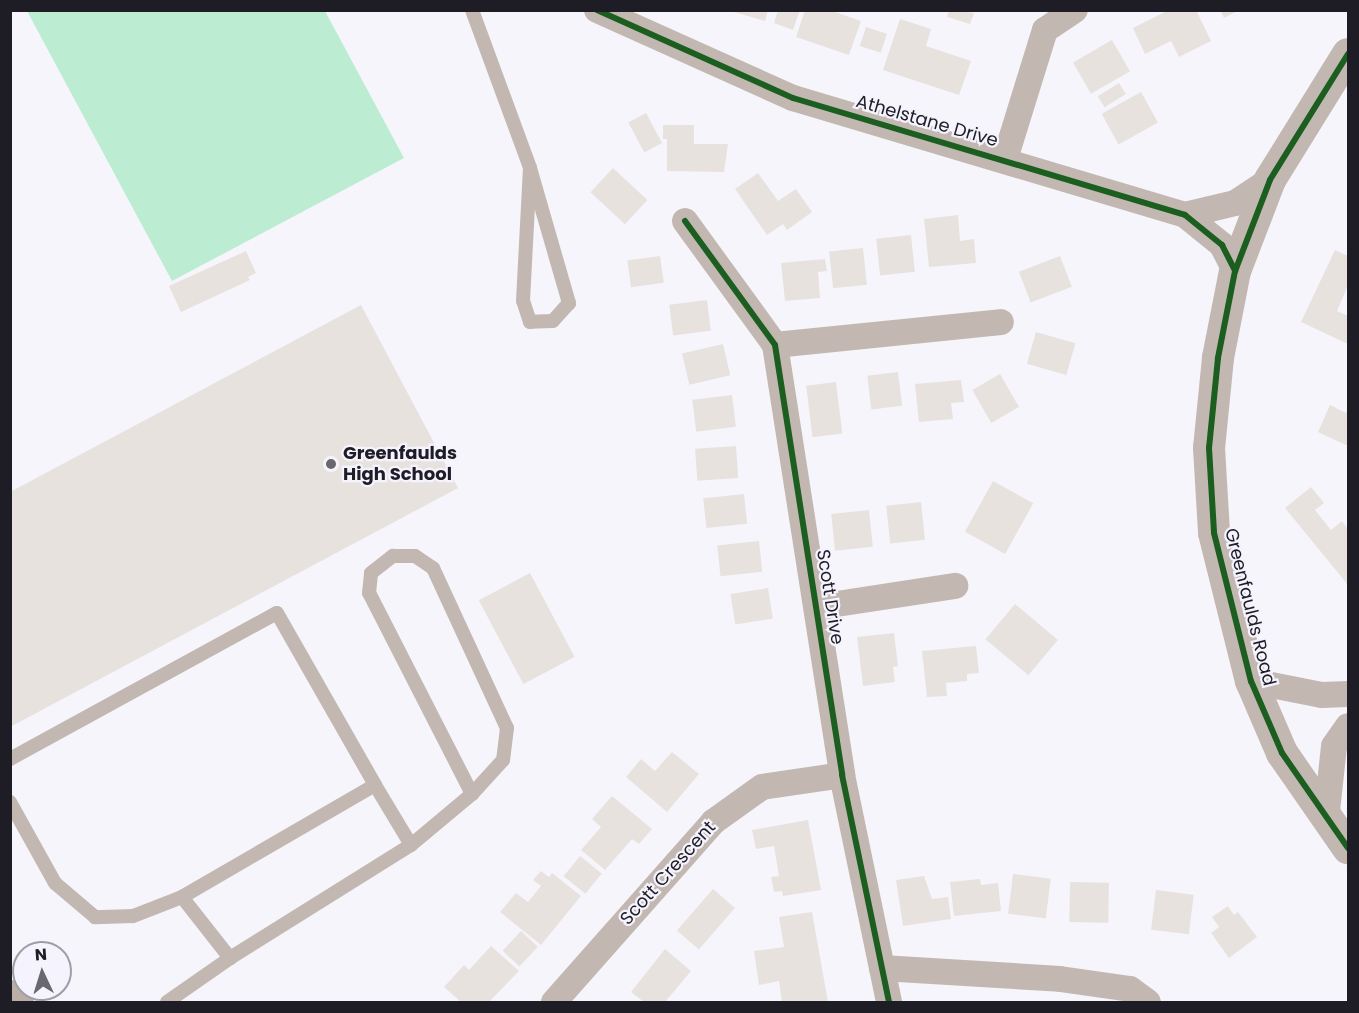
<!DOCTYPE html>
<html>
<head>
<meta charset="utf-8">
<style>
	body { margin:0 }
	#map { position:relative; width:1359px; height:1013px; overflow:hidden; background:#f6f5fb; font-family:Poppins,sans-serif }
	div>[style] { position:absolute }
	.green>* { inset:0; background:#bcedd2 }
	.building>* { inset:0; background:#e8e2df; transform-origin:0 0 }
	.service>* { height:14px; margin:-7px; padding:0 7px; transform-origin:7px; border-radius:7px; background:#c2b8b1 }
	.minor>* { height:26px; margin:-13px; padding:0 13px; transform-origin:13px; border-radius:13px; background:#c2b8b1 }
	.tertiary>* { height:32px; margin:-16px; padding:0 16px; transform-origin:16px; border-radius:16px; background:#c2b8b1 }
	.primary>* { height:33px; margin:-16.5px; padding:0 16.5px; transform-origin:16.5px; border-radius:16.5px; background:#baaea7 }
	.cycleway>* { height:6px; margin:-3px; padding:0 3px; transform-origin:3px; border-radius:3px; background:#1b5e20 }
	.dots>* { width:16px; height:16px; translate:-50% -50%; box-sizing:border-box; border:3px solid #f5f3fd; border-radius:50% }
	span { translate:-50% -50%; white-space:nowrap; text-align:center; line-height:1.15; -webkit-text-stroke:4.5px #f5f3fd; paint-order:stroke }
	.street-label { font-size:18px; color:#1e1c24 }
	.poi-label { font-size:18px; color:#1e1c24; font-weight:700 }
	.left { translate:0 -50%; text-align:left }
	.frame { position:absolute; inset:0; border:12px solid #1e1c24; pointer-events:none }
	.north { position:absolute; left:12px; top:941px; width:60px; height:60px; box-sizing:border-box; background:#f5f3fd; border:2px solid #9f9da6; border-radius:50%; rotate:356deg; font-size:16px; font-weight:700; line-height:24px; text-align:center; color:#1e1c24 }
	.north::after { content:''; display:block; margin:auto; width:21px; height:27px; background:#6a686f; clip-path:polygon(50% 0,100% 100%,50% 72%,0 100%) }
</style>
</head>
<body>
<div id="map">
	<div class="green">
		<div style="clip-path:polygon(27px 11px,325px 11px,404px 158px,172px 281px)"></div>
	</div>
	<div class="building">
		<div style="clip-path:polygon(727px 10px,768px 10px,765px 21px)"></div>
		<div style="clip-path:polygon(778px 10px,800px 10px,793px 30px,774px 23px)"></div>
		<div style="clip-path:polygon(805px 10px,829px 10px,861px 21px,849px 55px,796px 37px)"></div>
		<div style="clip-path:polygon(949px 10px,974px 13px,970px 24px,947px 17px)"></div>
		<div style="clip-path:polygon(1169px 10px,1196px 10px,1211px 41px,1179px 57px,1171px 41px,1145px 54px,1133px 28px)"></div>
		<div style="clip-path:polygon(1220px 10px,1239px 10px,1224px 18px)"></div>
		<div style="clip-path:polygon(900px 19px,931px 29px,926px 46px,971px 61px,959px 95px,883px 70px)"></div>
		<div style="left:866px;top:27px;width:22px;height:20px;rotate:18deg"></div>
		<div style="left:1112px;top:40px;width:36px;height:45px;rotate:60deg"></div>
		<div style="left:1119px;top:83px;width:13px;height:25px;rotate:58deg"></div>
		<div style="left:1141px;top:92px;width:35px;height:45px;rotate:61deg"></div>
		<div style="left:646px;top:113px;width:34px;height:20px;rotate:62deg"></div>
		<div style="clip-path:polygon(663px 125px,694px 125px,694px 144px,728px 144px,724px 172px,667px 171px,667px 139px,663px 139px)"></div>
		<div style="left:613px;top:168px;width:47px;height:33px;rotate:43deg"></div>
		<div style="clip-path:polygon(758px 173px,778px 201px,796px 189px,812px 212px,787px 230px,783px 224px,767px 235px,735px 189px)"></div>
		<div style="clip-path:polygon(958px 215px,960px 241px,974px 239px,976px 263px,929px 267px,924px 219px)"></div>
		<div style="left:911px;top:235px;width:37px;height:35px;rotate:84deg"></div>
		<div style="left:863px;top:248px;width:37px;height:34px;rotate:84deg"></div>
		<div style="clip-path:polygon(1335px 250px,1348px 256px,1348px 285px,1337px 311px,1348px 316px,1348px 344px,1301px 322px)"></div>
		<div style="clip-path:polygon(246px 251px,256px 273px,248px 277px,250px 280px,181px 312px,169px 286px)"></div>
		<div style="left:660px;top:256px;width:27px;height:33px;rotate:82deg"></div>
		<div style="left:1060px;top:256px;width:33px;height:44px;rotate:69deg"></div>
		<div style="clip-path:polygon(825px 259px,827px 271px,818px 272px,820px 298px,785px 301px,781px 263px)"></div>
		<div style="left:707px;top:300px;width:31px;height:38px;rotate:83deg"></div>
		<div style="clip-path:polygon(361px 305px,458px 488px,10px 727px,10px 492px)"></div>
		<div style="left:1036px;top:332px;width:41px;height:33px;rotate:16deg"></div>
		<div style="left:723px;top:344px;width:32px;height:42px;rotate:77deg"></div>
		<div style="left:898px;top:372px;width:34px;height:31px;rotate:83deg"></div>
		<div style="left:1000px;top:374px;width:38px;height:32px;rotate:60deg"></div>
		<div style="clip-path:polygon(961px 380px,964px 402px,951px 403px,953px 419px,919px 422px,915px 384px)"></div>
		<div style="left:836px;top:382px;width:52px;height:30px;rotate:83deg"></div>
		<div style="left:732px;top:395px;width:32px;height:40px;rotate:83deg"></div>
		<div style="clip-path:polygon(1330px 405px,1346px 413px,1348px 408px,1348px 446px,1318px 432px)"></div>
		<div style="left:736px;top:446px;width:32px;height:41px;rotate:86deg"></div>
		<div style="left:993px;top:481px;width:46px;height:58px;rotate:29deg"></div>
		<div style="clip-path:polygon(1311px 487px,1324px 503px,1315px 510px,1331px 530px,1342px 521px,1348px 529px,1348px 585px,1285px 508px)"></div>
		<div style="left:744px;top:494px;width:30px;height:41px;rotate:84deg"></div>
		<div style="left:921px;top:502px;width:38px;height:35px;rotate:84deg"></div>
		<div style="left:869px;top:510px;width:37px;height:38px;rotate:84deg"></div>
		<div style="left:759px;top:541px;width:31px;height:42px;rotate:84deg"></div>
		<div style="left:530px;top:573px;width:95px;height:58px;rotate:62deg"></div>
		<div style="left:768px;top:588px;width:31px;height:38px;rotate:81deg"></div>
		<div style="left:1015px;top:604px;width:56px;height:46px;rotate:40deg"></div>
		<div style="clip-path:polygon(894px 633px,898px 666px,893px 667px,895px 682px,863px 686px,857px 637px)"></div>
		<div style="clip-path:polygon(976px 646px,979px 673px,967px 674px,967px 681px,946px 683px,947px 696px,927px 697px,922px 651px)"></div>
		<div style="clip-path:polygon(672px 752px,699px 774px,667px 812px,626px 777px,641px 759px,655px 771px)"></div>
		<div style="clip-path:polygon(612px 796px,652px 829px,639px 844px,632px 839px,605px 870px,581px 850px,601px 827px,592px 819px)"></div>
		<div style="clip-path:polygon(808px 820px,821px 890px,783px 896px,782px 891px,774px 892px,771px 877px,779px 876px,774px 846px,756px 849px,752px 830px)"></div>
		<div style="left:580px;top:856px;width:28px;height:26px;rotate:39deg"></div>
		<div style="clip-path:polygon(541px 871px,549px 877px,552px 873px,581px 896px,541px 945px,500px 912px,516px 893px,528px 902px,541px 886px,533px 880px)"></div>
		<div style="left:1013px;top:874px;width:38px;height:40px;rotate:7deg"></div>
		<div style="clip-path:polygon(924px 876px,932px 899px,948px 897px,951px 919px,903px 926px,896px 880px)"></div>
		<div style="clip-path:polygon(980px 879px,981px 885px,998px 883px,1001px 911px,954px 916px,950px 882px)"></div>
		<div style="left:1070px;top:882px;width:39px;height:40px;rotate:1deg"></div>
		<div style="left:713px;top:889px;width:29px;height:55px;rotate:41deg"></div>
		<div style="left:1156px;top:890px;width:38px;height:40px;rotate:7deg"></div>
		<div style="clip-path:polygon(1228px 906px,1234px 915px,1238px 912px,1257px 937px,1229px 958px,1211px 933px,1219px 927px,1212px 917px)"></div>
		<div style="clip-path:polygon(812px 912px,828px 1002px,782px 1002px,779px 981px,759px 985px,754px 951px,784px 947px,779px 917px)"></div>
		<div style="left:521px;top:931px;width:23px;height:27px;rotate:43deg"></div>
		<div style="clip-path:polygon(491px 946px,519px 971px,489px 1002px,461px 1002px,444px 987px,464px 965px,469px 970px)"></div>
		<div style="clip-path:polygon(665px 949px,691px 971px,665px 1002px,644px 1002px,631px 992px)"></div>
	</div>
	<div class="service">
		<div style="left:472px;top:10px;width:168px;rotate:69.8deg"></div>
		<div style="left:530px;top:168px;width:141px;rotate:73.9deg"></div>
		<div style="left:569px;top:303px;width:24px;rotate:132deg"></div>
		<div style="left:553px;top:321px;width:23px;rotate:178deg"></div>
		<div style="left:530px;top:322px;width:22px;rotate:-108deg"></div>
		<div style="left:523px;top:301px;width:133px;rotate:-87deg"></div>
		<div style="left:10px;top:759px;width:304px;rotate:-28.7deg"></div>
		<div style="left:277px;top:613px;width:198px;rotate:60.3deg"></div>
		<div style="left:375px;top:785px;width:223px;rotate:149.9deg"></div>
		<div style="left:182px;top:897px;width:53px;rotate:158.8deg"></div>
		<div style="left:133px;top:916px;width:38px;rotate:178deg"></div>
		<div style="left:95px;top:917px;width:52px;rotate:-139.6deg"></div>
		<div style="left:55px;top:883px;width:93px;rotate:-119.1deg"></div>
		<div style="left:375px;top:785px;width:70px;rotate:59deg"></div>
		<div style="left:182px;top:897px;width:78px;rotate:51.8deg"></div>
		<div style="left:167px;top:1002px;width:77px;rotate:-34.9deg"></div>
		<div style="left:230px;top:958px;width:213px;rotate:-32deg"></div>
		<div style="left:411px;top:845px;width:80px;rotate:-39.9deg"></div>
		<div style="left:472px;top:794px;width:226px;rotate:-117.1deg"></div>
		<div style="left:369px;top:593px;width:20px;rotate:-84deg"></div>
		<div style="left:371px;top:573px;width:28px;rotate:-38deg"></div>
		<div style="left:393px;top:556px;width:22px"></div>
		<div style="left:415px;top:556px;width:22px;rotate:34deg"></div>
		<div style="left:433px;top:568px;width:176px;rotate:65.2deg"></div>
		<div style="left:507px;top:728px;width:32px;rotate:97deg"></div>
		<div style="left:503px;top:760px;width:46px;rotate:132.4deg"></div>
	</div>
	<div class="minor">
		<div style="left:597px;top:10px;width:215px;rotate:24.2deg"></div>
		<div style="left:793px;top:98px;width:409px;rotate:16.6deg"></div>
		<div style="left:1185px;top:215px;width:48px;rotate:39deg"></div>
		<div style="left:1222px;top:245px;width:29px;rotate:63deg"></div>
		<div style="left:1005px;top:159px;width:135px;rotate:-72.8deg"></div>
		<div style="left:1045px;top:30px;width:36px;rotate:-34deg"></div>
		<div style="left:1185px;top:215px;width:51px;rotate:-13.5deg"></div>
		<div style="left:1235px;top:203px;width:42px;rotate:-33.3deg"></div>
		<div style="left:685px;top:221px;width:153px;rotate:54deg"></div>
		<div style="left:775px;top:345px;width:435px;rotate:81.1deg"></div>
		<div style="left:842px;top:775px;width:232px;rotate:78.3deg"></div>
		<div style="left:775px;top:345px;width:227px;rotate:-5.8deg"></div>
		<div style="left:817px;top:607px;width:140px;rotate:-8.7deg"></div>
		<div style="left:1251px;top:681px;width:72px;rotate:11.2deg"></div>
		<div style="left:1322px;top:695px;width:26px;rotate:-2deg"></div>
		<div style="left:1326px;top:820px;width:74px;rotate:-83.8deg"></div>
		<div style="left:1334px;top:746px;width:24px;rotate:-55deg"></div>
		<div style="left:882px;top:968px;width:178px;rotate:3.5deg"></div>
		<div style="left:1060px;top:979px;width:71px;rotate:8.1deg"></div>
		<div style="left:1130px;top:989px;width:22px;rotate:36deg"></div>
		<div style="left:554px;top:1002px;width:240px;rotate:-48.5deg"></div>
		<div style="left:713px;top:822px;width:60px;rotate:-35.5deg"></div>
		<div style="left:762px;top:787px;width:81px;rotate:-8.5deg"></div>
	</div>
	<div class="tertiary">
		<div style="left:1348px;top:54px;width:148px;rotate:121.8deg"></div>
		<div style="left:1270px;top:180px;width:97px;rotate:111deg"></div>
		<div style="left:1235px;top:271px;width:89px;rotate:101.1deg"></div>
		<div style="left:1218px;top:358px;width:90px;rotate:95.7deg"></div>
		<div style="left:1209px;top:448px;width:85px;rotate:86.6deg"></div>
		<div style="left:1214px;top:533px;width:153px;rotate:76deg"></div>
		<div style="left:1251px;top:681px;width:78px;rotate:66.7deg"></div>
		<div style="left:1282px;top:753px;width:116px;rotate:55.2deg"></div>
	</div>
	<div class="primary">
		<div style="left:10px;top:996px;width:9px;rotate:41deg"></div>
	</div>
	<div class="cycleway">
		<div style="left:597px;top:10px;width:215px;rotate:24.2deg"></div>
		<div style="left:793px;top:98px;width:409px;rotate:16.6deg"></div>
		<div style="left:1185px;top:215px;width:48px;rotate:39deg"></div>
		<div style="left:1222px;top:245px;width:29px;rotate:63deg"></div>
		<div style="left:1348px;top:54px;width:148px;rotate:121.8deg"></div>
		<div style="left:1270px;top:180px;width:97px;rotate:111deg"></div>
		<div style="left:1235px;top:271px;width:89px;rotate:101.1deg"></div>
		<div style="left:1218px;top:358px;width:90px;rotate:95.7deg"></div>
		<div style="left:1209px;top:448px;width:85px;rotate:86.6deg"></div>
		<div style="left:1214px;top:533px;width:153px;rotate:76deg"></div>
		<div style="left:1251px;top:681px;width:78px;rotate:66.7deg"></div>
		<div style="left:1282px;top:753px;width:116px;rotate:55.2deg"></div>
		<div style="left:685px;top:221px;width:153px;rotate:54deg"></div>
		<div style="left:775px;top:345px;width:435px;rotate:81.1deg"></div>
		<div style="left:842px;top:775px;width:232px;rotate:78.3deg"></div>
	</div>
	<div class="dots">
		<div style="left:331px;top:464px;background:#6a686f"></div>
	</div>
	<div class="street-label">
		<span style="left:927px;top:121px;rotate:16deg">Athelstane Drive</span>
		<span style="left:830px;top:597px;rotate:81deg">Scott Drive</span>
		<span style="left:1250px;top:607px;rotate:76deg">Greenfaulds Road</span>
		<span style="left:668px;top:873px;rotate:-48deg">Scott Crescent</span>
	</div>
	<div class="poi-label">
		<span class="left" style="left:343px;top:464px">Greenfaulds<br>High School</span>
	</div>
	<div class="frame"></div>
	<div class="north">N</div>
</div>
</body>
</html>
